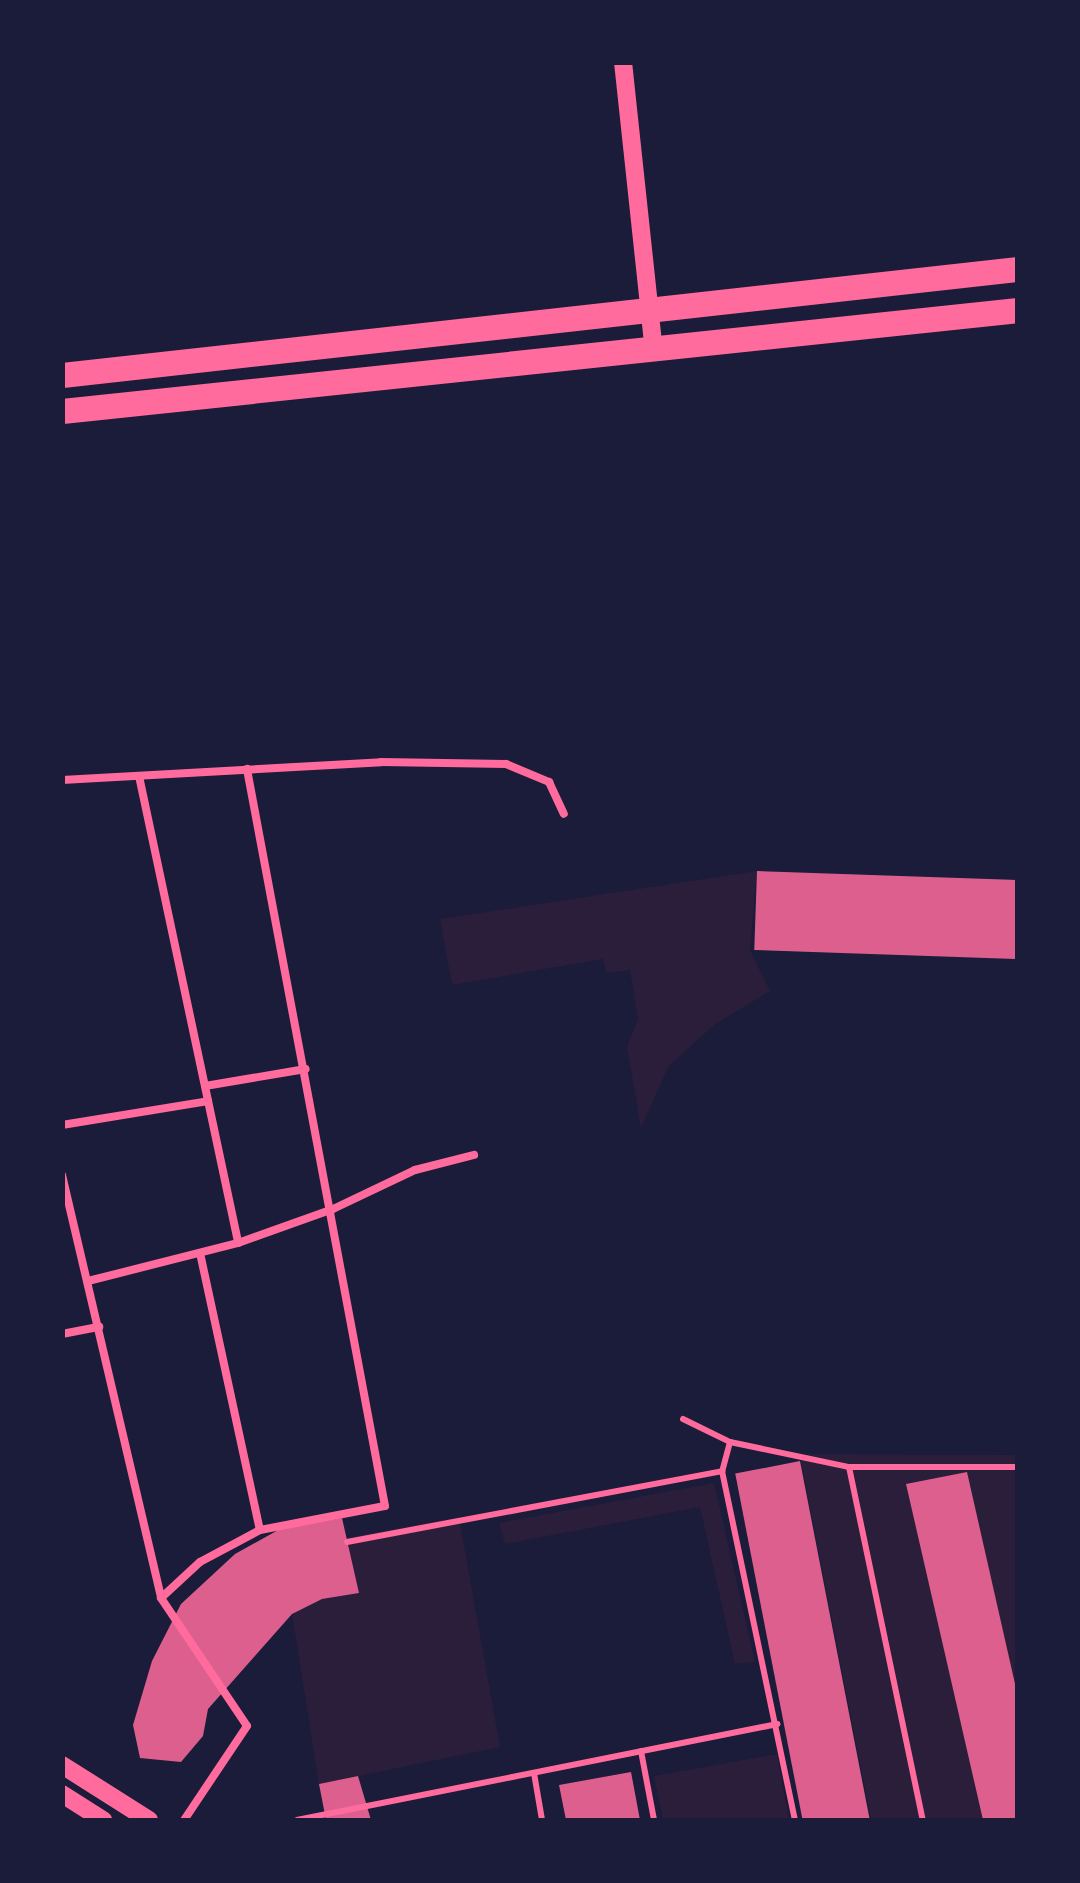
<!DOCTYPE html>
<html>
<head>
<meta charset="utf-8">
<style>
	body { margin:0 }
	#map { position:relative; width:1080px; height:1883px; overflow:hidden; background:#1b1b3a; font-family:"DejaVu Sans",sans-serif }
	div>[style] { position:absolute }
	.green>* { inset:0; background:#2a1e3b }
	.building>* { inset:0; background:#dd5f8e; transform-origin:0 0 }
	.path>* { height:6px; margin:-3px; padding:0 3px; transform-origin:3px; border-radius:3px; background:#ff6b9d }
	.service>* { height:8px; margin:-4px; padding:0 4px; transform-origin:4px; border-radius:4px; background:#ff6b9d }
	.tertiary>* { height:18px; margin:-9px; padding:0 9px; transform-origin:9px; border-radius:9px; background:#ff6b9d }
	.primary>* { height:25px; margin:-12.5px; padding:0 12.5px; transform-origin:12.5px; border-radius:12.5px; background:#ff6b9d }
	span { translate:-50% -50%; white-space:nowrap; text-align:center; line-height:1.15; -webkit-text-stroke:8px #1b1b3a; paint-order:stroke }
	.frame { position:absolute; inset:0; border:65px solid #1b1b3a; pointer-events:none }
</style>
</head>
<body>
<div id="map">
	<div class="green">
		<div style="clip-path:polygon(757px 871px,750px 950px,770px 991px,714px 1025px,668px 1067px,641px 1128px,627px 1047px,638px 1019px,630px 970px,606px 973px,603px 959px,452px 985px,440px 919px)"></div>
		<div style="clip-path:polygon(808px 1454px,1017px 1455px,1017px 1697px,967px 1472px,906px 1485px,983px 1820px,871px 1820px,801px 1461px)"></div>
		<div style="clip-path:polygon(714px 1483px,755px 1662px,735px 1664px,700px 1507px,505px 1544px,499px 1523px)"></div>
		<div style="clip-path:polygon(459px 1517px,500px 1747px,319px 1784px,292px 1614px,322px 1599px,359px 1593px,346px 1538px)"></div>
		<div style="clip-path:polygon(777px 1754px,789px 1820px,663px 1820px,654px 1776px)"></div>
	</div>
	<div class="building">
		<div style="left:757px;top:871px;width:261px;height:79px;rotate:2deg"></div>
		<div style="left:800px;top:1461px;width:366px;height:66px;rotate:79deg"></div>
		<div style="clip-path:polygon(967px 1472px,1018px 1697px,1018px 1820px,983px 1820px,906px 1484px)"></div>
		<div style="clip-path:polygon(342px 1518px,359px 1593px,322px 1599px,292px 1614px,208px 1709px,203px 1736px,181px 1762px,140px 1758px,133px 1725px,152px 1661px,181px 1604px,235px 1554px,280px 1529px)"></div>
		<div style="clip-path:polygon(631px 1772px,640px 1820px,566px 1820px,559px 1785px)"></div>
		<div style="clip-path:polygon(358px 1776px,371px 1820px,326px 1820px,319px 1784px)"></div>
	</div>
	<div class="path">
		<div style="left:683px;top:1419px;width:52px;rotate:26.1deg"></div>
		<div style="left:730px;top:1442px;width:122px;rotate:11.9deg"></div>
		<div style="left:849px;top:1467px;width:169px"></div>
		<div style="left:730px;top:1442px;width:30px;rotate:105deg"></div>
		<div style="left:722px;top:1471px;width:357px;rotate:78.2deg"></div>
		<div style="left:849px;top:1467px;width:361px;rotate:78.2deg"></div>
		<div style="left:347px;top:1542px;width:382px;rotate:-10.7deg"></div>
		<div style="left:641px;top:1751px;width:70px;rotate:79.3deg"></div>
		<div style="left:534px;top:1773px;width:48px;rotate:80.3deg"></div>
		<div style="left:297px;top:1820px;width:490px;rotate:-11.3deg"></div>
	</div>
	<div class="service">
		<div style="left:139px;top:776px;width:477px;rotate:78deg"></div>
		<div style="left:62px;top:780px;width:320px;rotate:-3.2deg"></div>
		<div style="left:381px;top:762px;width:125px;rotate:0.9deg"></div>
		<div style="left:506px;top:764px;width:47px;rotate:22.7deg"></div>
		<div style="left:549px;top:782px;width:35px;rotate:65deg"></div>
		<div style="left:205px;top:1086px;width:102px;rotate:-9.6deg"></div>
		<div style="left:62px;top:1125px;width:148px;rotate:-9.3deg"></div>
		<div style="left:62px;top:1175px;width:434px;rotate:76.8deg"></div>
		<div style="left:161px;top:1598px;width:154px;rotate:56.1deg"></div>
		<div style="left:247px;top:1726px;width:113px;rotate:123.8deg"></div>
		<div style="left:200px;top:1253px;width:283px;rotate:77.8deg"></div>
		<div style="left:88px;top:1281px;width:155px;rotate:-14.2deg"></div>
		<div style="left:238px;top:1243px;width:101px;rotate:-19.7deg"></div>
		<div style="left:333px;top:1209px;width:91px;rotate:-25.4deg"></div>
		<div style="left:415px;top:1170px;width:61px;rotate:-14.3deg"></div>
		<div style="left:62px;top:1334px;width:38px;rotate:-11deg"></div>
		<div style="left:161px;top:1598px;width:53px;rotate:-42.7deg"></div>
		<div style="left:200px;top:1562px;width:68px;rotate:-28.1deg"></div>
		<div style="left:260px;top:1530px;width:127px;rotate:-10.9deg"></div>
		<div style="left:385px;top:1506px;width:750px;rotate:-100.61deg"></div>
	</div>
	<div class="tertiary">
		<div style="left:623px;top:62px;width:290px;rotate:83.9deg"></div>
		<div style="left:62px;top:1765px;width:103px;rotate:32.3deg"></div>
		<div style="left:62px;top:1794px;width:49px;rotate:32.4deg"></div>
	</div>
	<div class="primary">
		<div style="left:62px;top:375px;width:962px;rotate:-6.33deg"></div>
		<div style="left:62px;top:411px;width:961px;rotate:-6.03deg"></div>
	</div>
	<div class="frame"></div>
</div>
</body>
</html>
